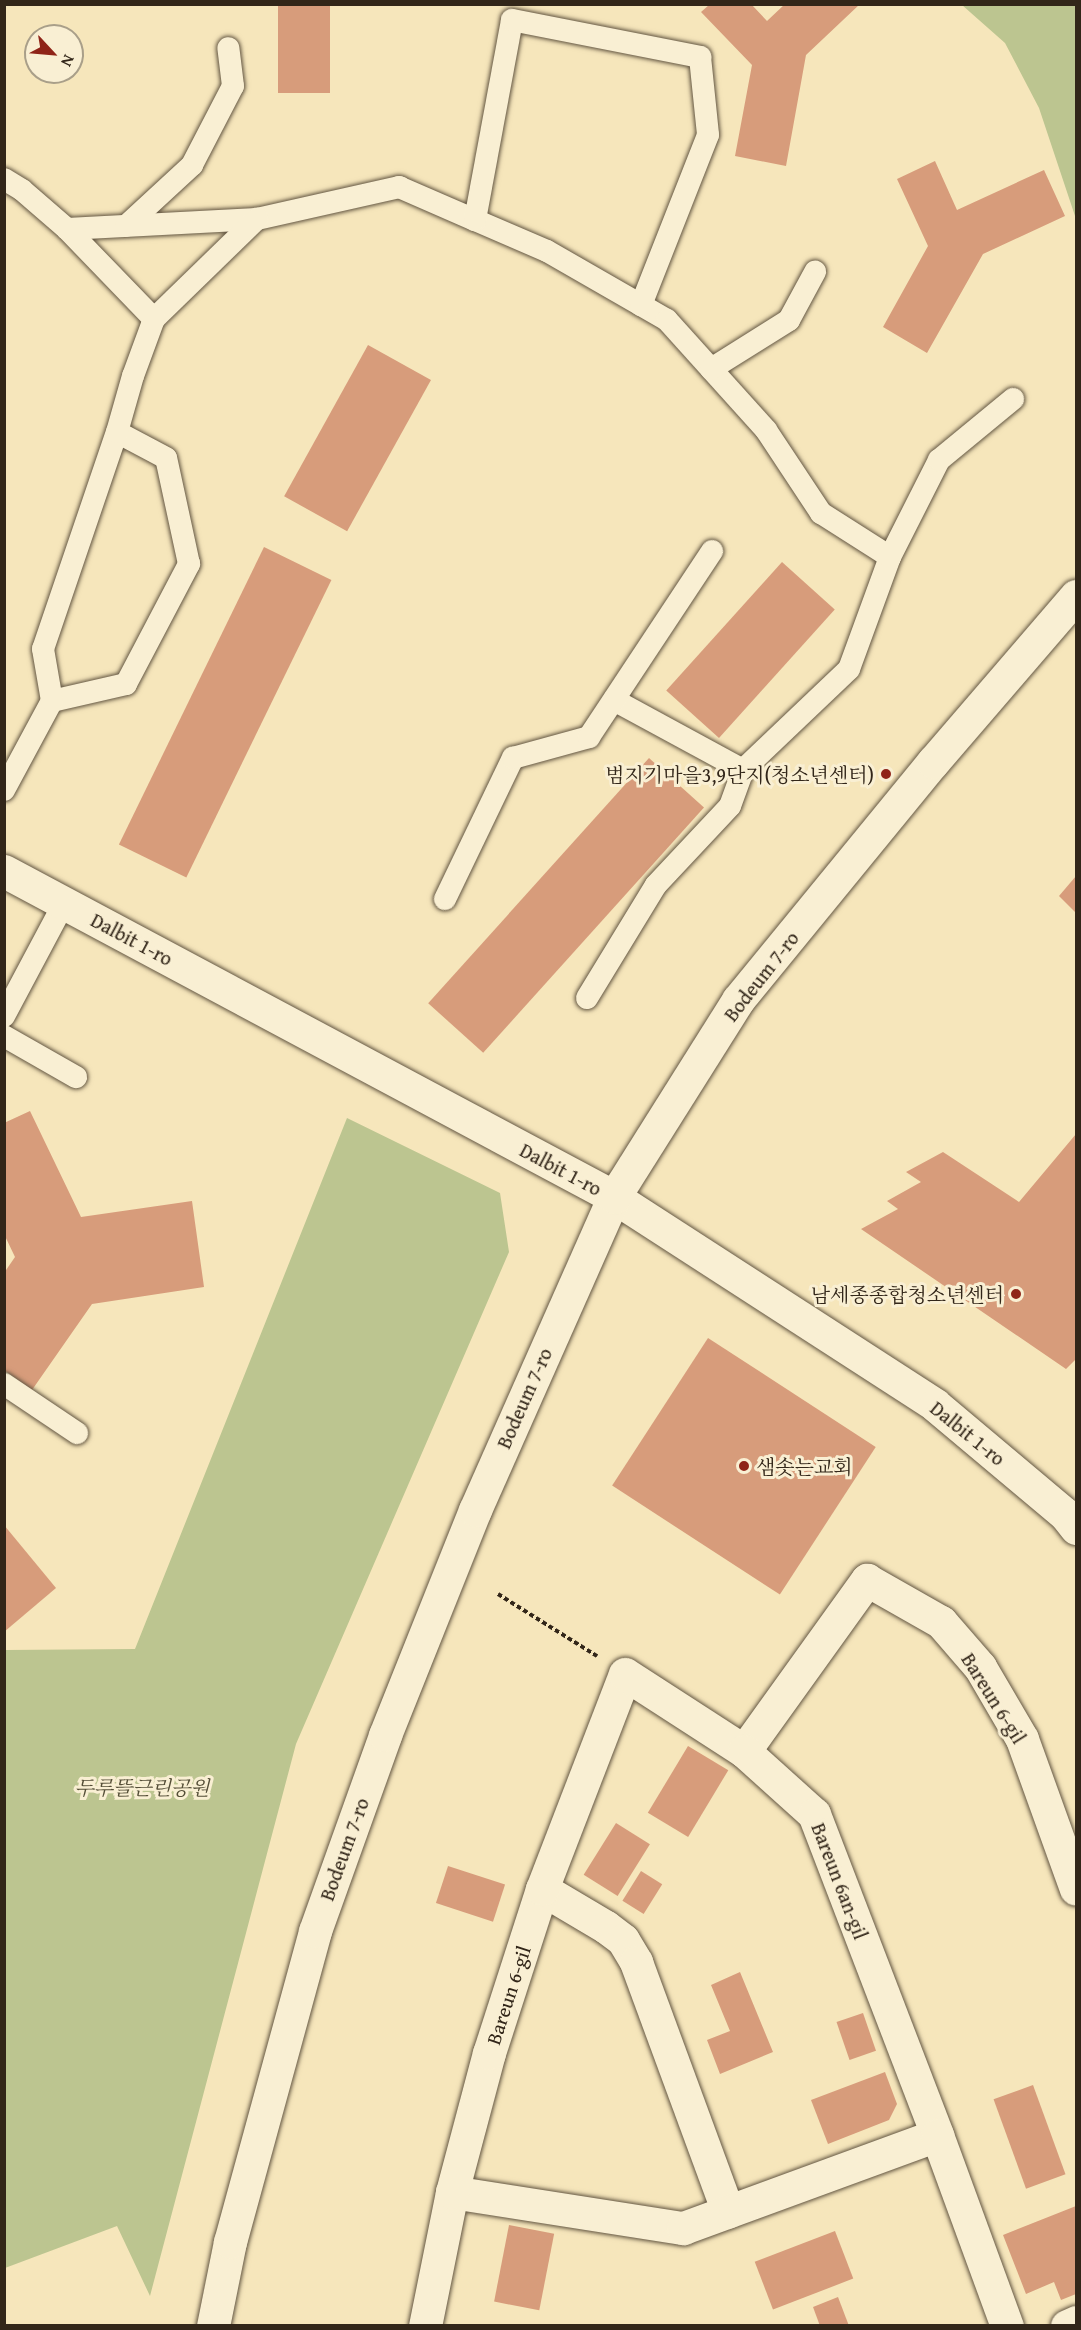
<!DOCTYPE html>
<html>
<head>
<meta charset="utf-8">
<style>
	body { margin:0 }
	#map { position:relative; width:1081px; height:2330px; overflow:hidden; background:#f6e6bb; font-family:"Gentium Book Plus","Noto Serif KR",serif }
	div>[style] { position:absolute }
	.green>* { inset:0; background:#bcc590 }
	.building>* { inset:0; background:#d79c7b; transform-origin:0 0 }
	.path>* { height:4px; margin-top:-2px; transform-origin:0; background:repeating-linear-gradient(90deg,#322619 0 4.5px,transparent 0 7.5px) }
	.roads { filter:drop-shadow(0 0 2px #635642) drop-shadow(0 0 2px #635642) }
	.service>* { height:22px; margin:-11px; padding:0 11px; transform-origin:11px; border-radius:11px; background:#f9efd3 }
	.minor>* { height:33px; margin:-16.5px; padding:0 16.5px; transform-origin:16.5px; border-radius:16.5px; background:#f9efd3 }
	.tertiary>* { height:33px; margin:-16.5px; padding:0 16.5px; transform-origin:16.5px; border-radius:16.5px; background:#f9efd3 }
	.dots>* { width:16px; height:16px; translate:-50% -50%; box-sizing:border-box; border:3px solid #f9efd3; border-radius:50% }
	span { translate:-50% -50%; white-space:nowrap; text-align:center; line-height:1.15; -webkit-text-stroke:6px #f9efd3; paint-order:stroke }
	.poi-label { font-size:20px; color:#322619 }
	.right { translate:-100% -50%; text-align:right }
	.left { translate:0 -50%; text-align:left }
	.street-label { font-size:20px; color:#322619 }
	.park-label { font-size:20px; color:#544e37; font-style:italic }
	.frame { position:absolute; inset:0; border:6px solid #322619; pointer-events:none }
	.north { position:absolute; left:24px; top:24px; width:60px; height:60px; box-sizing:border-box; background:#f9efd3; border:2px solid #a99f89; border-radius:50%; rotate:116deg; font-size:16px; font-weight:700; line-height:24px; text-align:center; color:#322619 }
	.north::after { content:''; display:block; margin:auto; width:21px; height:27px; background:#8f2418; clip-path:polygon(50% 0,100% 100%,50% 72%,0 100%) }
</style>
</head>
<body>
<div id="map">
	<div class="green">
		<div style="clip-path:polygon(962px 5px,1076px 5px,1076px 219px,1039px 108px,1005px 43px)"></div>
		<div style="clip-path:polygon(347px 1118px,500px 1193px,509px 1252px,296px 1744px,150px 2296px,117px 2226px,5px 2268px,5px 1650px,135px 1649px)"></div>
	</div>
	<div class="building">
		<div style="left:278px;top:4px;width:52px;height:89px"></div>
		<div style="clip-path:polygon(785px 4px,860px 4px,806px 55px,786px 166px,735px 156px,752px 65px,701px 12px,709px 5px,752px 5px,767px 21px)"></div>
		<div style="clip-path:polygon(935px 161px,957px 210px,1044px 170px,1065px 216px,983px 254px,927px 353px,883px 327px,928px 246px,897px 179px)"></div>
		<div style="left:368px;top:345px;width:72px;height:173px;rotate:29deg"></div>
		<div style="left:264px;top:547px;width:75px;height:331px;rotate:26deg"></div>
		<div style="left:782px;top:562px;width:71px;height:173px;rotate:42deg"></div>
		<div style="left:649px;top:758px;width:74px;height:330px;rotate:42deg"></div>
		<div style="clip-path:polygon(1076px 876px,1076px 913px,1059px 896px)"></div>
		<div style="clip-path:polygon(30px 1111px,81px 1217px,192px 1201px,204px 1287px,92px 1304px,32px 1390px,4px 1370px,4px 1273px,15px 1257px,4px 1234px,4px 1123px)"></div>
		<div style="clip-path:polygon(1076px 1134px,1076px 1359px,1066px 1369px,861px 1229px,898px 1209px,887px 1201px,921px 1182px,906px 1172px,943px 1152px,1019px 1202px)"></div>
		<div style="left:708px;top:1338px;width:200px;height:176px;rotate:33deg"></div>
		<div style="clip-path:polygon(4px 1525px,56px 1588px,4px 1632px)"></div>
		<div style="left:688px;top:1746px;width:47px;height:78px;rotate:31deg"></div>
		<div style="left:616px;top:1823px;width:40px;height:61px;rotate:32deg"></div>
		<div style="left:448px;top:1866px;width:60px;height:39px;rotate:18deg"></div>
		<div style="left:641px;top:1871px;width:25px;height:35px;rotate:32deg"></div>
		<div style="clip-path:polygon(740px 1972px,773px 2052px,720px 2074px,707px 2040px,730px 2031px,711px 1985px)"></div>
		<div style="left:863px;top:2013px;width:40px;height:28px;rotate:71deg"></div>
		<div style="clip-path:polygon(885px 2072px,897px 2104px,889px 2120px,828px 2144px,811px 2100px)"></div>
		<div style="left:1033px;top:2085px;width:95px;height:42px;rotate:70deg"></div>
		<div style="clip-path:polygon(1076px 2206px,1076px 2294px,1061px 2300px,1054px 2282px,1026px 2294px,1003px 2235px)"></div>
		<div style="left:509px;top:2225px;width:46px;height:78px;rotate:11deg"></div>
		<div style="left:835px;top:2231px;width:51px;height:86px;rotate:69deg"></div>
		<div style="clip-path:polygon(838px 2297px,849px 2326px,820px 2326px,813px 2307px)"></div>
	</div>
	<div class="path">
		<div style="left:498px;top:1594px;width:117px;rotate:32.1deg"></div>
	</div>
	<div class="roads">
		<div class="service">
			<div style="left:4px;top:179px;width:21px;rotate:31deg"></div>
			<div style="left:22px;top:190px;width:60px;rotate:40.9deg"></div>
			<div style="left:67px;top:229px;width:190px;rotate:-3deg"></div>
			<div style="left:257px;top:219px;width:146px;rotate:-12.7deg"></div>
			<div style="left:399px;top:187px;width:83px;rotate:23.5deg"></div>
			<div style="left:475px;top:220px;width:78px;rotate:23.3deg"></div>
			<div style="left:547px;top:251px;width:138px;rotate:29.9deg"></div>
			<div style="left:667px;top:320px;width:148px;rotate:48deg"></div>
			<div style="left:766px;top:430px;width:100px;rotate:56.5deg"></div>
			<div style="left:821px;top:513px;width:82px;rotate:32.5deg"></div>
			<div style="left:475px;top:220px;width:203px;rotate:-79.5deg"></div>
			<div style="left:512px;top:20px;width:192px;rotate:11.1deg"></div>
			<div style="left:700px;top:57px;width:78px;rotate:84.1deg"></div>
			<div style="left:708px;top:135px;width:183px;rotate:111.5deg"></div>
			<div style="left:126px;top:226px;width:90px;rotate:-42.7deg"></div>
			<div style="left:192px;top:165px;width:89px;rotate:-62.6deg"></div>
			<div style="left:233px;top:86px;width:38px;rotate:-97deg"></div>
			<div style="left:154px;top:319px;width:144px;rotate:-44.2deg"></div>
			<div style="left:711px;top:369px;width:92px;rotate:-32.1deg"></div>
			<div style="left:789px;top:320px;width:55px;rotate:-61.6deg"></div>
			<div style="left:614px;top:700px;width:147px;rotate:28.5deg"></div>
			<div style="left:52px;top:701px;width:76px;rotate:-12.9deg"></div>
			<div style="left:126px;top:684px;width:136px;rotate:-62.3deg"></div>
			<div style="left:189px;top:564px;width:108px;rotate:-102.2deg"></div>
			<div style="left:166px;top:458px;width:55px;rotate:-152deg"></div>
			<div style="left:4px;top:790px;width:101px;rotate:-61.7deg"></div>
			<div style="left:52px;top:701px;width:53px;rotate:-99.8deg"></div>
			<div style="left:43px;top:649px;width:229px;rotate:-71.2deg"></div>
			<div style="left:117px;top:432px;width:58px;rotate:-74.1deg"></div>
			<div style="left:133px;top:376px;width:61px;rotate:-69.8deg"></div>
			<div style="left:154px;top:319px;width:125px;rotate:-134deg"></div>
			<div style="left:445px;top:899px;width:157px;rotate:-64.3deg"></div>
			<div style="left:513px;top:758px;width:79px;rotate:-15.4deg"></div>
			<div style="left:589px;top:737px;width:223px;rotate:-56.5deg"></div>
			<div style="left:587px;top:998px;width:132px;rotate:-58.6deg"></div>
			<div style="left:656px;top:885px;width:108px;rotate:-46.9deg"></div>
			<div style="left:730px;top:806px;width:38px;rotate:-70deg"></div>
			<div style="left:743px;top:770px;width:146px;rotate:-43.6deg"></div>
			<div style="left:849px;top:669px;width:119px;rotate:-69.9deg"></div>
			<div style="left:890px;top:557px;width:109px;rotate:-63.2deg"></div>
			<div style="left:939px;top:460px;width:96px;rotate:-39.5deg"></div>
			<div style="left:4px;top:1016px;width:128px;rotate:-62deg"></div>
			<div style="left:4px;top:1036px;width:83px;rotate:29.7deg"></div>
			<div style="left:4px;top:1384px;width:88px;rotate:33.9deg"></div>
		</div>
		<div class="minor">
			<div style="left:4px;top:871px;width:692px;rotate:28.12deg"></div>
			<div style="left:614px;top:1197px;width:382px;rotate:32.9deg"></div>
			<div style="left:935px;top:1405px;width:170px;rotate:40deg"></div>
			<div style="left:1065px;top:1514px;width:18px;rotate:52deg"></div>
			<div style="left:744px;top:1751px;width:211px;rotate:-54.3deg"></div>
			<div style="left:867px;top:1580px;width:85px;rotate:29.6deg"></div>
			<div style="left:941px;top:1622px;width:60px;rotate:49.1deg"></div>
			<div style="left:980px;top:1667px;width:83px;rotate:59.7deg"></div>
			<div style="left:1022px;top:1739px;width:159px;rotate:70.2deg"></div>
			<div style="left:542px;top:1889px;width:74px;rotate:30.7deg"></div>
			<div style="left:606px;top:1927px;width:21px;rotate:37deg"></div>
			<div style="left:623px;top:1940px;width:26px;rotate:59deg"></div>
			<div style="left:636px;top:1962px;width:266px;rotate:69.8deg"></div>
			<div style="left:452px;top:2192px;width:234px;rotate:8.9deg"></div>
			<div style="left:683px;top:2228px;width:270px;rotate:-20.1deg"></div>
			<div style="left:425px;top:2326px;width:137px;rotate:-78.6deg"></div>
			<div style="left:452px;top:2192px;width:144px;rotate:-75.1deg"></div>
			<div style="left:489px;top:2053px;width:172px;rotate:-72.1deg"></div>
			<div style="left:542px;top:1889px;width:230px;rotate:-68.9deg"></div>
			<div style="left:625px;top:1674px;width:142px;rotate:32.9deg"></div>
			<div style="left:744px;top:1751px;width:94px;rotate:42deg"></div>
			<div style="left:814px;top:1814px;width:344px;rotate:69deg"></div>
			<div style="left:937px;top:2135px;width:203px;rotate:69.9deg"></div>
			<div style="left:1067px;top:2326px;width:10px;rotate:-24deg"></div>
		</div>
		<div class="tertiary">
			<div style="left:213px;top:2326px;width:86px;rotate:-78.6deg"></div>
			<div style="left:230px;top:2242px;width:322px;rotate:-74.7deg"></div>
			<div style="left:315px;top:1931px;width:208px;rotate:-70.3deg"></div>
			<div style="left:385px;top:1735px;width:242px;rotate:-68.2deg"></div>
			<div style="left:475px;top:1510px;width:342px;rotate:-66.1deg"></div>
			<div style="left:614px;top:1197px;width:233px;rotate:-57.8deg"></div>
			<div style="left:738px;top:1000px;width:308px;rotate:-50.7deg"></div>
			<div style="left:933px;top:762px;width:219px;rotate:-49.3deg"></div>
		</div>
	</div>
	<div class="dots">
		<div style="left:886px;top:774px;background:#8f2418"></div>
		<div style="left:1016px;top:1294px;background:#8f2418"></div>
		<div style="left:744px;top:1466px;background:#8f2418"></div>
	</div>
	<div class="poi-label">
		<span class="right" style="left:874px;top:774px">범지기마을3,9단지(청소년센터)</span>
		<span class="right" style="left:1004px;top:1294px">남세종종합청소년센터</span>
		<span class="left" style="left:756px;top:1466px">샘솟는교회</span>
	</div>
	<div class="street-label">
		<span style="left:132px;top:939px;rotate:28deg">Dalbit 1-ro</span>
		<span style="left:761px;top:976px;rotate:-52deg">Bodeum 7-ro</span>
		<span style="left:561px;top:1169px;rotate:28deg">Dalbit 1-ro</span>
		<span style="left:524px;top:1398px;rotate:-66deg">Bodeum 7-ro</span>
		<span style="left:968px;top:1433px;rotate:39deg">Dalbit 1-ro</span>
		<span style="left:994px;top:1698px;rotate:58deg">Bareun 6-gil</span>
		<span style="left:344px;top:1849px;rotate:-70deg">Bodeum 7-ro</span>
		<span style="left:840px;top:1881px;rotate:69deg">Bareun 6an-gil</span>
		<span style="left:508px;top:1995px;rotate:-72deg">Bareun 6-gil</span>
	</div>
	<div class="park-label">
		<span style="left:142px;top:1787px">두루뜰근린공원</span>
	</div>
	<div class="frame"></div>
	<div class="north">N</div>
</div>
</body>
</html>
